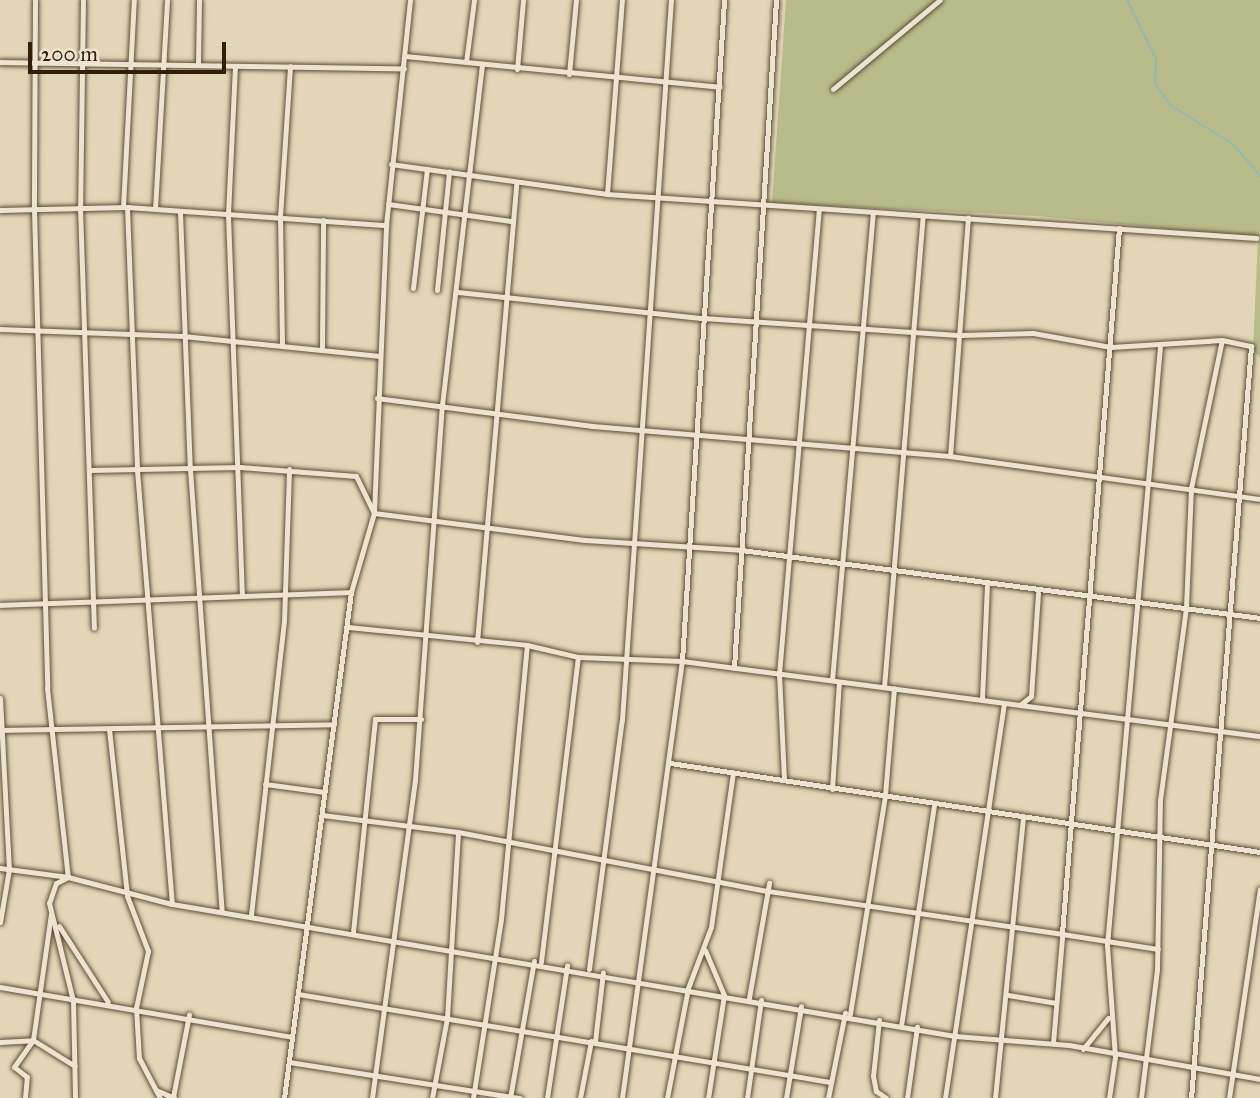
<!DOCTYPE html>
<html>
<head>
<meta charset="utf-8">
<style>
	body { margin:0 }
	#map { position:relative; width:1260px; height:1098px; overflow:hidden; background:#e2d6b7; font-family:"IM FELL Great Primer",serif }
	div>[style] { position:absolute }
	.green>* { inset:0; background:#b8bc8b }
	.stream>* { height:2px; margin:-1px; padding:0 1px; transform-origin:1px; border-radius:1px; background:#96b8b5 }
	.roads { filter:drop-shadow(0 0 2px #5d4d36) drop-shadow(0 0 2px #5d4d36) }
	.minor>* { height:5px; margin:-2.5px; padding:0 2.5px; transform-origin:2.5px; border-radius:2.5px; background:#ece4d0 }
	span { translate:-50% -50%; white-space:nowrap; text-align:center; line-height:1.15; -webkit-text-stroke:5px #ece4d0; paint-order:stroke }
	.scale { position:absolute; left:28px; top:42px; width:198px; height:32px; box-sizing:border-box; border:4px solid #311f0b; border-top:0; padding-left:9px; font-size:21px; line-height:24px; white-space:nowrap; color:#311f0b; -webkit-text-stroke:5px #ece4d0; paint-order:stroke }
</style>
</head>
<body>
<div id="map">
	<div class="green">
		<div style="clip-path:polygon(786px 0,1260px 0,1260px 358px,1253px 350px,1258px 237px,1036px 216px,772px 203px)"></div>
	</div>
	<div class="stream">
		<div style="left:1127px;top:0;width:66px;rotate:63.8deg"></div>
		<div style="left:1156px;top:59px;width:25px;rotate:92deg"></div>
		<div style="left:1155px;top:84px;width:26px;rotate:54deg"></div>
		<div style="left:1170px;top:105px;width:74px;rotate:31.8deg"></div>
		<div style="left:1233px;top:144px;width:42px;rotate:49.8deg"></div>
	</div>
	<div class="roads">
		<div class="minor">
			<div style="left:35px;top:0;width:210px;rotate:90.3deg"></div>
			<div style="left:34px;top:210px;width:478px;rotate:88.4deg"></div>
			<div style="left:47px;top:688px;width:190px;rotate:83.7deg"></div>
			<div style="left:68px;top:877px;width:13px;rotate:153deg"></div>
			<div style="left:56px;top:883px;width:21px;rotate:109deg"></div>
			<div style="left:49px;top:903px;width:101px;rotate:76.2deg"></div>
			<div style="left:73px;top:1001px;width:97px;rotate:88.8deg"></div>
			<div style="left:83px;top:0;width:208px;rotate:90.8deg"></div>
			<div style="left:80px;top:208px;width:420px;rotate:88.1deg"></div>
			<div style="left:405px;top:56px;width:316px;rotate:5.6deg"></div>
			<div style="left:0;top:62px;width:404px;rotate:0.9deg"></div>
			<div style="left:466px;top:62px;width:63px;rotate:-82.6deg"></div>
			<div style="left:198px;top:65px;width:65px;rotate:-89.1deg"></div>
			<div style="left:235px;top:66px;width:149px;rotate:92.7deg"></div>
			<div style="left:228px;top:215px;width:379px;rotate:87.9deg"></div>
			<div style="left:517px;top:69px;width:69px;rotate:-85deg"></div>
			<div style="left:569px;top:74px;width:74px;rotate:-84.6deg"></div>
			<div style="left:833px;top:89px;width:139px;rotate:-39.8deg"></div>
			<div style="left:391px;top:164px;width:218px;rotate:7.9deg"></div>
			<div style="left:607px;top:194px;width:651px;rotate:3.87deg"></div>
			<div style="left:607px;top:194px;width:195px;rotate:-85.6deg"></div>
			<div style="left:388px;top:204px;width:124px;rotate:7.9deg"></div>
			<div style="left:123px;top:207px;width:207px;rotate:-87deg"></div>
			<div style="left:127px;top:207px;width:263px;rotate:87.8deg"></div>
			<div style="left:137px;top:470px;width:435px;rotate:85.4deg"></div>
			<div style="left:155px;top:209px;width:209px;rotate:-86.7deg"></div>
			<div style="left:0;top:210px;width:127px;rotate:-1.4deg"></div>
			<div style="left:127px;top:207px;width:260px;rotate:4deg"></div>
			<div style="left:180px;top:212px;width:257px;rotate:87.8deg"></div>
			<div style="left:190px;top:469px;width:443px;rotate:85.9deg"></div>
			<div style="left:1119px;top:228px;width:708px;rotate:94.62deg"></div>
			<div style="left:1062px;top:934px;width:97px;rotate:8.9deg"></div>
			<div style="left:413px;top:288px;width:120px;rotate:-83.3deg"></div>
			<div style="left:437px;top:290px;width:119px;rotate:-84.2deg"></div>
			<div style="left:458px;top:292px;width:246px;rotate:6.1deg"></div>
			<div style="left:703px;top:318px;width:259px;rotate:3.8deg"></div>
			<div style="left:961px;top:335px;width:72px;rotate:-1.6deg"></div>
			<div style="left:1033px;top:333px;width:79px;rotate:10.2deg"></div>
			<div style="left:1111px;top:347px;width:111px;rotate:-3.6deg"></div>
			<div style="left:1222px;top:340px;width:30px;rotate:12deg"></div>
			<div style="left:1251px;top:346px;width:754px;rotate:94.56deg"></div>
			<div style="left:0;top:329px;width:183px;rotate:2.2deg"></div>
			<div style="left:183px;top:336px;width:198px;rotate:5.8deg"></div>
			<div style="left:282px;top:344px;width:127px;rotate:-90.9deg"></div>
			<div style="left:280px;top:217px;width:151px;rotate:-86.2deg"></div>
			<div style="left:322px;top:347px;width:127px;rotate:-89.5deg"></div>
			<div style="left:377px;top:398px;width:217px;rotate:7.4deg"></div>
			<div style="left:592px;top:426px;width:359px;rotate:4.8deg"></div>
			<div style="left:950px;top:456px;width:313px;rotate:7.9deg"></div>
			<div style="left:950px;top:456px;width:239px;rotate:-85.7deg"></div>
			<div style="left:90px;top:470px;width:150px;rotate:-1.1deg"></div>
			<div style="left:240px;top:467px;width:116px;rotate:4.4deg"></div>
			<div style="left:356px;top:476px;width:41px;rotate:64.1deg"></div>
			<div style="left:374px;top:513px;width:212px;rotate:7.3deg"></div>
			<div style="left:584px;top:540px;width:157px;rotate:3.6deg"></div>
			<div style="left:741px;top:550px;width:523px;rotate:7.46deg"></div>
			<div style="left:0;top:605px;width:351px;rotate:-2.1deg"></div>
			<div style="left:348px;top:627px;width:180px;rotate:5.7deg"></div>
			<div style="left:527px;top:645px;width:52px;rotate:13.2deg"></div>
			<div style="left:578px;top:657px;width:104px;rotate:2.2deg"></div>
			<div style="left:682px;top:661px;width:341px;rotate:7.4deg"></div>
			<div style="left:1020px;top:705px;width:14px;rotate:-39deg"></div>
			<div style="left:1031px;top:696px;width:103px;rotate:-86.1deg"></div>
			<div style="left:477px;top:642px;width:461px;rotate:-85.1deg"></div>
			<div style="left:734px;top:668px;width:669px;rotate:-86.4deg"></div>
			<div style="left:832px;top:680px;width:467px;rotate:-85deg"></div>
			<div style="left:884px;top:687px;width:472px;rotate:-85.3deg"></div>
			<div style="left:0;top:698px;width:171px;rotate:87deg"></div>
			<div style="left:9px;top:869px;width:54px;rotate:99.6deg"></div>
			<div style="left:982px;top:699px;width:113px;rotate:-87.5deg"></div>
			<div style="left:1020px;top:705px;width:242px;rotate:7.4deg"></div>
			<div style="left:109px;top:729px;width:168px;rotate:83.8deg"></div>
			<div style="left:127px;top:896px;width:59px;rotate:69.1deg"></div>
			<div style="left:148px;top:951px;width:58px;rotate:101.9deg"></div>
			<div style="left:136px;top:1008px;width:50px;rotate:86.6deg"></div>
			<div style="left:139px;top:1058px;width:45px;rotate:62.3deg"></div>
			<div style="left:0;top:730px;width:334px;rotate:-1deg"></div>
			<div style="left:670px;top:763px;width:597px;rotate:8.58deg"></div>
			<div style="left:784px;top:779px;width:105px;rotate:-92.7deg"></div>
			<div style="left:779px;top:674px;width:465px;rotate:-85.1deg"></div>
			<div style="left:265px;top:784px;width:60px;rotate:7.7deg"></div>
			<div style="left:832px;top:789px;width:107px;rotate:-86.3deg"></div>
			<div style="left:322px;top:815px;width:137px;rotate:7.1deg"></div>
			<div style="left:458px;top:832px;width:316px;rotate:10.8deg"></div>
			<div style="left:768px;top:891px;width:297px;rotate:8.3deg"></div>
			<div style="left:0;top:868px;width:69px;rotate:7.5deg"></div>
			<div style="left:68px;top:877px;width:107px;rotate:14.6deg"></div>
			<div style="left:172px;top:904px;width:794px;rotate:9.57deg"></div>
			<div style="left:955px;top:1036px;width:114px;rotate:4.5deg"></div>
			<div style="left:1069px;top:1045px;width:194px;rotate:10.1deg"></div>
			<div style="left:251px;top:915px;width:295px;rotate:-83.6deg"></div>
			<div style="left:284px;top:622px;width:153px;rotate:-88.1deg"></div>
			<div style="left:59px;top:926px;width:90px;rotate:57.2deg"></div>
			<div style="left:353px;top:932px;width:214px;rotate:-84.1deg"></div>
			<div style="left:375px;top:719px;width:46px"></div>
			<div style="left:705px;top:950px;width:49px;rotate:67.1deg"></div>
			<div style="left:724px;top:995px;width:104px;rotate:98.8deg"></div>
			<div style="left:541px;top:962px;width:307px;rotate:-83.1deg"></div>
			<div style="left:589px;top:969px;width:251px;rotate:-82.5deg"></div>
			<div style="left:622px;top:720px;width:722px;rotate:-86.11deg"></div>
			<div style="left:0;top:987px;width:296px;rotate:9.7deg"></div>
			<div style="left:298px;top:994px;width:539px;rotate:9.39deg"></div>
			<div style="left:1008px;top:995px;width:49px;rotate:9.5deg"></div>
			<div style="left:749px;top:998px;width:117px;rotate:-80.1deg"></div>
			<div style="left:850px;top:1014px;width:222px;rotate:-80.9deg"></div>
			<div style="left:885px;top:795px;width:107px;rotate:-85.2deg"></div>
			<div style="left:879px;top:1020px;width:56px;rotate:96.1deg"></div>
			<div style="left:873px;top:1076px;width:15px;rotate:79deg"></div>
			<div style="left:876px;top:1091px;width:12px;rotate:35deg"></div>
			<div style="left:901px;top:1026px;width:223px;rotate:-81.5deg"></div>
			<div style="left:595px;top:1041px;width:69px;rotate:-83.4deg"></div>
			<div style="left:0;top:1042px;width:33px;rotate:-3deg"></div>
			<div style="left:33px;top:1040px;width:49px;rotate:31.8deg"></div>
			<div style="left:1053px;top:1043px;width:106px;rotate:-85.1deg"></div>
			<div style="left:1083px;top:1049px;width:40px;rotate:-51deg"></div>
			<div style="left:289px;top:1062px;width:234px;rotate:8.9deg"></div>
			<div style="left:156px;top:1090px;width:20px;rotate:24deg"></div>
			<div style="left:173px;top:1097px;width:84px;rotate:-79deg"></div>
			<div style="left:25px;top:1098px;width:21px;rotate:-85deg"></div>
			<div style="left:27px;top:1077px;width:16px;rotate:-142deg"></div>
			<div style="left:14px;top:1067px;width:33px;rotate:-55deg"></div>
			<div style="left:33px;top:1040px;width:127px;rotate:-81.9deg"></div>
			<div style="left:284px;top:1098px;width:510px;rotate:-82.46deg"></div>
			<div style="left:351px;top:592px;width:82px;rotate:-73.8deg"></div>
			<div style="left:374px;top:513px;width:288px;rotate:-87.6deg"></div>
			<div style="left:386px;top:225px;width:226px;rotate:-83.9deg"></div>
			<div style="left:372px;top:1098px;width:321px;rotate:-82.3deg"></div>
			<div style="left:415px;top:780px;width:376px;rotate:-85.9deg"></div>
			<div style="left:442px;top:405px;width:343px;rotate:-83.3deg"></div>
			<div style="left:432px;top:1098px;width:81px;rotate:-79.4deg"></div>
			<div style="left:447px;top:1018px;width:186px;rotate:-86.6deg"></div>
			<div style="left:473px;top:1098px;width:181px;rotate:-81.1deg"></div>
			<div style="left:501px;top:919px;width:275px;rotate:-84.6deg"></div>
			<div style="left:510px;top:1098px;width:139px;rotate:-80.1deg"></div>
			<div style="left:547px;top:1098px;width:134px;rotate:-81.4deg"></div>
			<div style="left:580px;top:1098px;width:58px;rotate:-79.1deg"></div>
			<div style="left:622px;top:1098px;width:441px;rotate:-82.2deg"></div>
			<div style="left:682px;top:661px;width:662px;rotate:-86.36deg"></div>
			<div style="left:667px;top:1098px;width:112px;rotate:-79.2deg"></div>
			<div style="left:688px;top:988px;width:65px;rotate:-69.3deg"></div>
			<div style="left:711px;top:927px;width:156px;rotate:-81.9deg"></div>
			<div style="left:747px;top:1098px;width:99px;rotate:-81.9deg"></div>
			<div style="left:786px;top:1098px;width:93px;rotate:-80.7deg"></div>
			<div style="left:828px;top:1098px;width:87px;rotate:-78.7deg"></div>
			<div style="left:907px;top:1098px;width:72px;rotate:-82deg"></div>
			<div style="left:945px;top:1098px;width:397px;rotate:-81.5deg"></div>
			<div style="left:995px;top:1098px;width:282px;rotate:-84.3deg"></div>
			<div style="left:1109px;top:1098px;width:41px;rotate:-81.7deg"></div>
			<div style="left:1115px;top:1057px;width:112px;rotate:-94.1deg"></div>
			<div style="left:1107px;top:945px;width:600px;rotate:-84.94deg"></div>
			<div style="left:1141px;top:1098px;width:129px;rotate:-82.9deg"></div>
			<div style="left:1157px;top:970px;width:170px;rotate:-89deg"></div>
			<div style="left:1160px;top:800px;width:195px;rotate:-82.3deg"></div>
			<div style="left:1186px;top:607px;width:119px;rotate:-87.6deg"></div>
			<div style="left:1191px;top:488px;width:151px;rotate:-78.2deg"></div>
			<div style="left:1229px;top:1098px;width:211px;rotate:-81.6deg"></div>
		</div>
	</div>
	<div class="scale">200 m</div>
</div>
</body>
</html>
